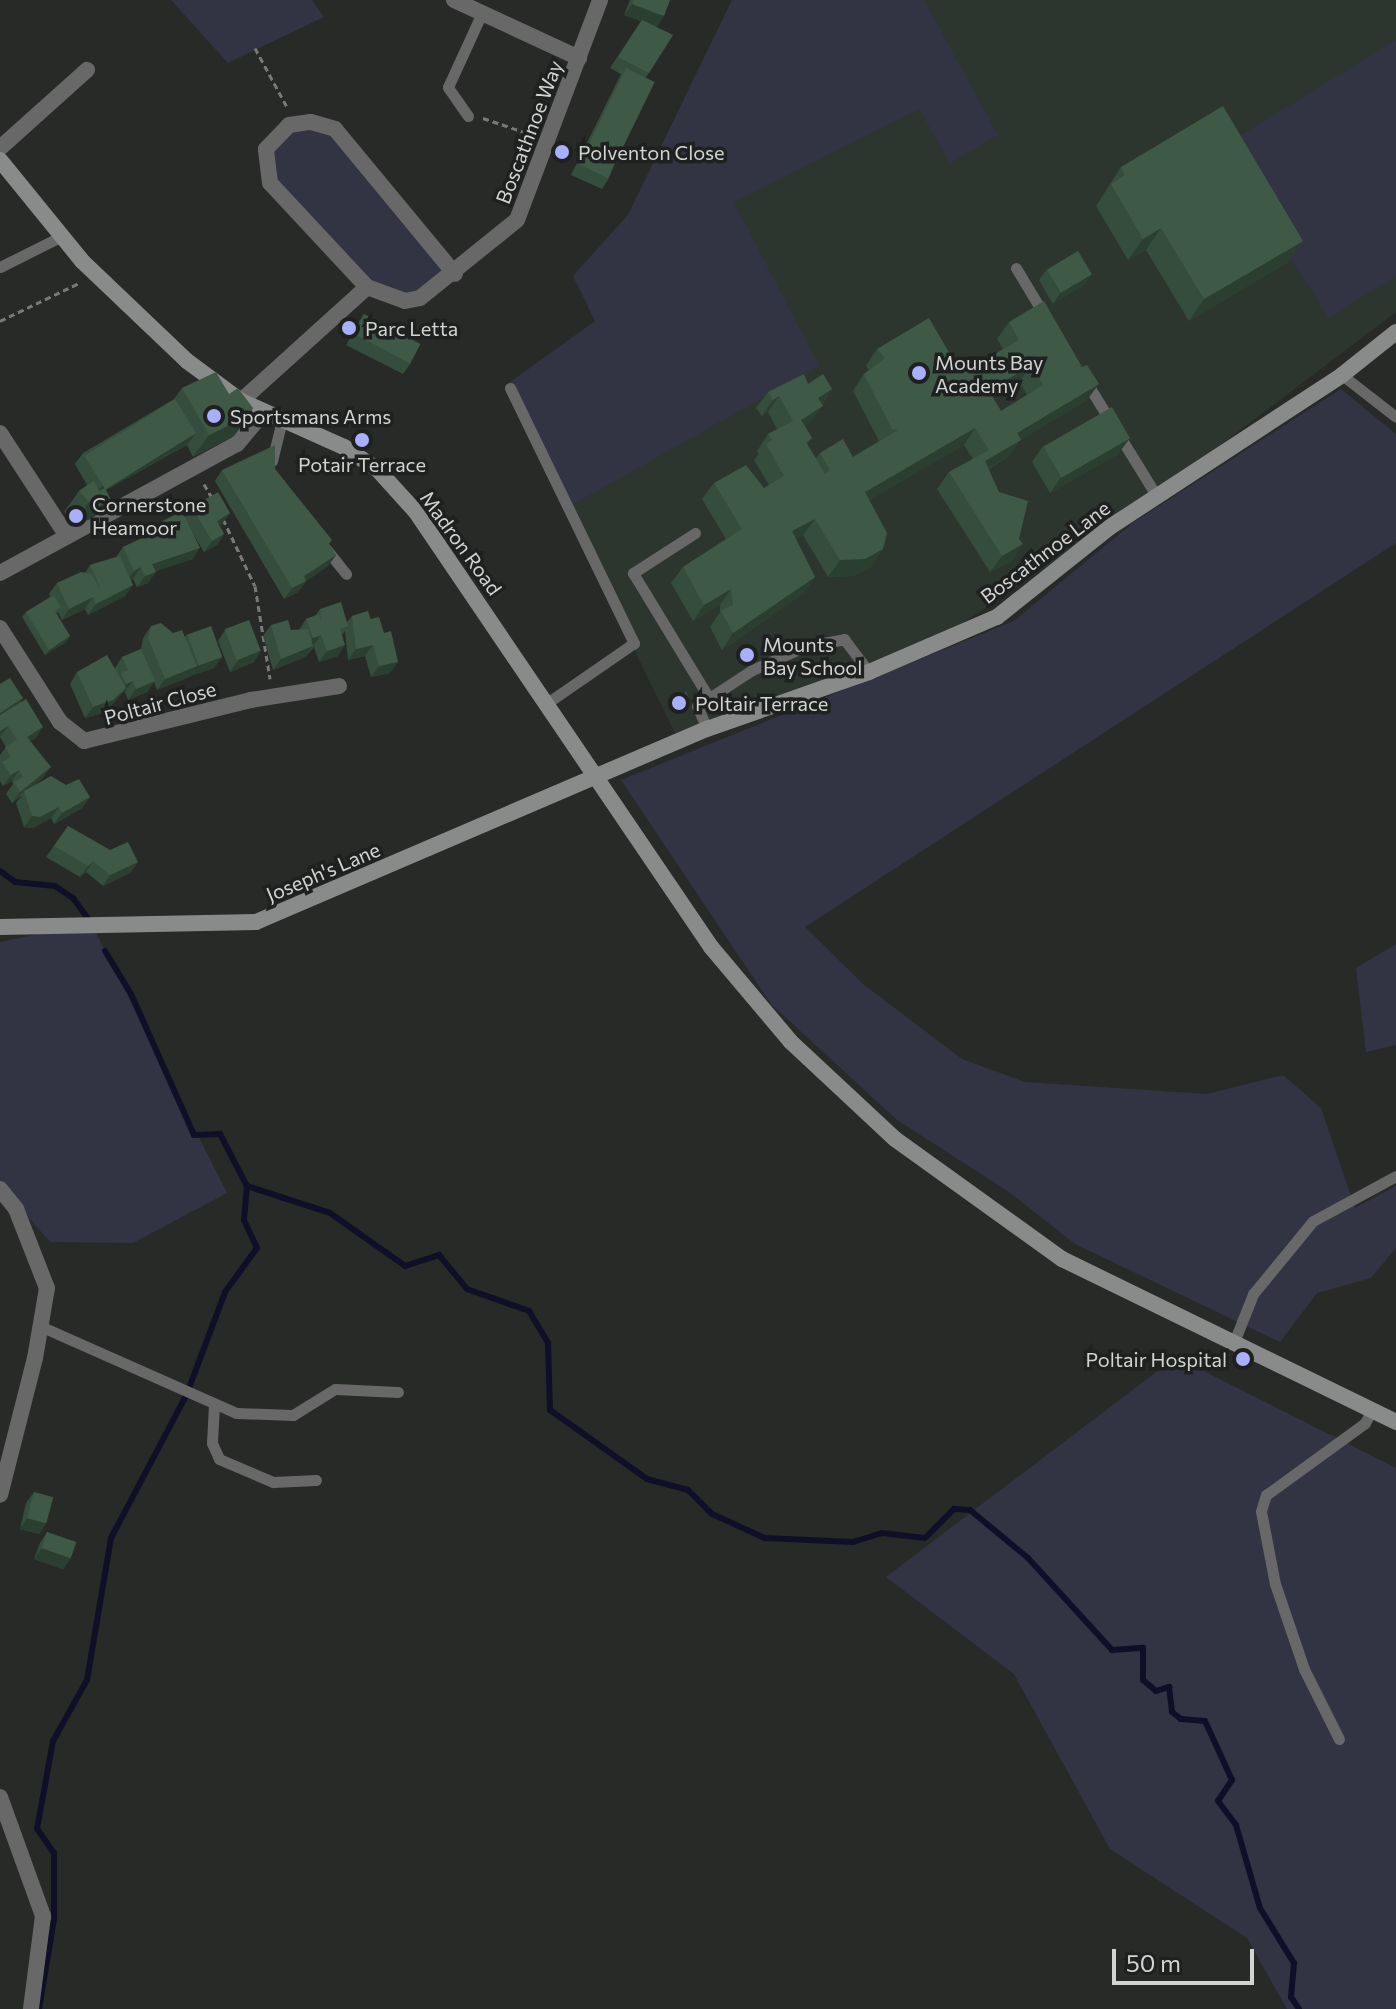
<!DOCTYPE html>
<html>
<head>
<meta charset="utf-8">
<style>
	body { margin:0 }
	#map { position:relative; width:1396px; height:2009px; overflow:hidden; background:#282a28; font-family:Commissioner,sans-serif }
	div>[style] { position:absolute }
	.built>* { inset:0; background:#2d352f }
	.green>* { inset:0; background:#323444 }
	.stream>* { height:6px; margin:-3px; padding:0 3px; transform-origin:3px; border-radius:3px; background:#0f1027 }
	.path>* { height:3px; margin-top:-1.5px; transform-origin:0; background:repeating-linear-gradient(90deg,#787a78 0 6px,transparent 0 10px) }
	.lane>* { height:11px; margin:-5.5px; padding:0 5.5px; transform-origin:5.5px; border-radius:5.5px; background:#676867 }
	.street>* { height:16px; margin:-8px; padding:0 8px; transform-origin:8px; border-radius:8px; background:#676867 }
	.secondary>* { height:16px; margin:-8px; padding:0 8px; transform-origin:8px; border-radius:8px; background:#898b8a }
	.wall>* { inset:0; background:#354d3c }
	.shaded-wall>* { inset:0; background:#2b3f31 }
	.building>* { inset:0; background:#3e5a46; transform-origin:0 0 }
	.dots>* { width:22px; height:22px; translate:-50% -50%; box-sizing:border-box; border:4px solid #1e211f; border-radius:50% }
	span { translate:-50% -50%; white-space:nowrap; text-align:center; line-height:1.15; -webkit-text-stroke:7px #1e211f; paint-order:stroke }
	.street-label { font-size:20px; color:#d2d4d2 }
	.poi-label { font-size:20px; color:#d2d4d2 }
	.left { translate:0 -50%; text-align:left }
	.right { translate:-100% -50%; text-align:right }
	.scale { position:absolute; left:1112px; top:1949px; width:142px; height:36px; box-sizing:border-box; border:4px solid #d2d4d2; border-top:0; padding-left:10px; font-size:24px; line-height:28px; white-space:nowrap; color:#d2d4d2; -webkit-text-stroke:6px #1e211f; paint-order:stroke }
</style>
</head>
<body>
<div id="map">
	<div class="built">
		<div style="clip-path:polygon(732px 0,1396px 0,1396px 312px,1177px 478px,935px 642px,675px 733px,505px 386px,595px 321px,573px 276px,628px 215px)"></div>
	</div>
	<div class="green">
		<div style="clip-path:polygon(171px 0,312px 0,324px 17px,228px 63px)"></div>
		<div style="clip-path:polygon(732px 0,924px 0,998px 135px,950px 163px,919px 109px,734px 202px,819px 366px,565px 509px,505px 386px,595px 321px,573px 276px,628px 215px)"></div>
		<div style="clip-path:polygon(1396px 40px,1396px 276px,1329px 318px,1219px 149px)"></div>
		<div style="clip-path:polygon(324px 124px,455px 274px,420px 298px,367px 287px,276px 191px,264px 160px,280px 130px)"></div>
		<div style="clip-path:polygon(1341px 389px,1396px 434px,1396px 543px,805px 927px,863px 984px,962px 1059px,1025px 1082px,1207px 1094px,1283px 1075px,1321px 1108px,1355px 1208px,1396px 1186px,1396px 1248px,1371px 1278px,1317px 1293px,1280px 1342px,1075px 1244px,1009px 1192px,897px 1120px,771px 1004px,621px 780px,1014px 621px,1134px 522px)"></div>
		<div style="clip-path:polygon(91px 923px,227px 1193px,133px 1243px,50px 1242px,0 1185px,0 942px)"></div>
		<div style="clip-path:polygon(1396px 944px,1396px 1045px,1366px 1052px,1356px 968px)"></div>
		<div style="clip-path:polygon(1176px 1357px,1396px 1468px,1396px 2009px,1287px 2009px,1247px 1938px,1110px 1849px,1014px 1674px,886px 1577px)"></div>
	</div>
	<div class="stream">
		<div style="left:0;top:871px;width:19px;rotate:36deg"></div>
		<div style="left:15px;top:882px;width:40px;rotate:5.7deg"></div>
		<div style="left:55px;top:886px;width:22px;rotate:34deg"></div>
		<div style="left:73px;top:898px;width:31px;rotate:54deg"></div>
		<div style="left:105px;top:951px;width:50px;rotate:58.8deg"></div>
		<div style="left:131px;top:994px;width:154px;rotate:65.9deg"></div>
		<div style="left:194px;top:1135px;width:26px;rotate:-2deg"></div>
		<div style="left:220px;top:1134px;width:59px;rotate:62.6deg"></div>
		<div style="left:247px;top:1186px;width:87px;rotate:18deg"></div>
		<div style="left:330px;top:1213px;width:92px;rotate:35.2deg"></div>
		<div style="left:405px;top:1266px;width:36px;rotate:-18deg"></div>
		<div style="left:439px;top:1255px;width:44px;rotate:50.5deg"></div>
		<div style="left:467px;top:1289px;width:66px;rotate:19.5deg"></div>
		<div style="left:529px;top:1311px;width:37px;rotate:59deg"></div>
		<div style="left:548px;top:1343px;width:67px;rotate:88.3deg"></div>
		<div style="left:550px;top:1410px;width:119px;rotate:35.4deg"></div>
		<div style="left:647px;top:1479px;width:42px;rotate:15deg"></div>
		<div style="left:688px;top:1490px;width:34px;rotate:45deg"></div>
		<div style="left:712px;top:1514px;width:58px;rotate:24.4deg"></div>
		<div style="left:765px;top:1538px;width:88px;rotate:2.6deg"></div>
		<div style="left:853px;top:1542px;width:30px;rotate:-17deg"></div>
		<div style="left:882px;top:1533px;width:43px;rotate:6.6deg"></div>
		<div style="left:925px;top:1538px;width:41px;rotate:-45deg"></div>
		<div style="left:954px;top:1509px;width:16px;rotate:4deg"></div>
		<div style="left:970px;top:1510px;width:75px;rotate:39.6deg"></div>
		<div style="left:1028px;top:1558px;width:125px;rotate:47.6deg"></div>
		<div style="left:1112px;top:1650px;width:31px;rotate:-4deg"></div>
		<div style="left:1143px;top:1648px;width:32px;rotate:90deg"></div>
		<div style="left:1143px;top:1680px;width:17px;rotate:40deg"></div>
		<div style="left:1156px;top:1691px;width:14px;rotate:-17deg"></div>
		<div style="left:1169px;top:1687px;width:25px;rotate:83deg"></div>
		<div style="left:1172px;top:1712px;width:11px;rotate:38deg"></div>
		<div style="left:1181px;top:1719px;width:24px;rotate:5deg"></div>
		<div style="left:1205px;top:1721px;width:65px;rotate:65.4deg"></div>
		<div style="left:1232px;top:1780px;width:25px;rotate:124deg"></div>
		<div style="left:1218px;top:1801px;width:30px;rotate:53deg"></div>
		<div style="left:1236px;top:1825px;width:86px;rotate:73.9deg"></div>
		<div style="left:1260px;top:1908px;width:65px;rotate:58.3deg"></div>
		<div style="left:1294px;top:1963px;width:34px;rotate:95deg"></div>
		<div style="left:1291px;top:1997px;width:14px;rotate:56deg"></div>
		<div style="left:39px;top:2009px;width:91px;rotate:-80.5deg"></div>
		<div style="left:54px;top:1919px;width:66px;rotate:-90deg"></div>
		<div style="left:54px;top:1853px;width:29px;rotate:-125deg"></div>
		<div style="left:37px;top:1829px;width:89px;rotate:-79.7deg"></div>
		<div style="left:53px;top:1741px;width:70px;rotate:-60.9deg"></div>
		<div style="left:87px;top:1680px;width:144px;rotate:-80.4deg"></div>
		<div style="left:111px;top:1538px;width:161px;rotate:-62.2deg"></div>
		<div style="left:186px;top:1396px;width:111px;rotate:-69.4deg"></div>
		<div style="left:225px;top:1292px;width:54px;rotate:-54deg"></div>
		<div style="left:257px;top:1248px;width:31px;rotate:-115deg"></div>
		<div style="left:244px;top:1220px;width:34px;rotate:-85deg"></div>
	</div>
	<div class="path">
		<div style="left:255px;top:48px;width:67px;rotate:61.5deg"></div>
		<div style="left:483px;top:118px;width:53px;rotate:18.8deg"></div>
		<div style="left:0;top:321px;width:88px;rotate:-25.7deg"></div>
		<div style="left:204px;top:484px;width:16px;rotate:60deg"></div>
		<div style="left:223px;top:519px;width:74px;rotate:64.5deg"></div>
		<div style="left:255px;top:586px;width:94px;rotate:80.8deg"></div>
	</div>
	<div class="lane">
		<div style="left:468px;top:116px;width:35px;rotate:-125deg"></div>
		<div style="left:448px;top:87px;width:79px;rotate:-65.4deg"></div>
		<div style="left:0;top:267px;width:69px;rotate:-26.6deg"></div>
		<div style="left:1016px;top:268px;width:58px;rotate:59deg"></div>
		<div style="left:1342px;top:375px;width:68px;rotate:37.9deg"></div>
		<div style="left:1085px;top:380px;width:135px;rotate:58.3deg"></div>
		<div style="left:510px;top:388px;width:284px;rotate:64.1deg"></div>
		<div style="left:634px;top:643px;width:106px;rotate:145.4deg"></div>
		<div style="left:272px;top:461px;width:42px;rotate:-76.3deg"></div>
		<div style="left:695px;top:533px;width:74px;rotate:147.2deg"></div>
		<div style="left:633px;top:573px;width:146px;rotate:58.7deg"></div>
		<div style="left:326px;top:549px;width:32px;rotate:51deg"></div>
		<div style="left:707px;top:729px;width:25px;rotate:-113deg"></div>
		<div style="left:697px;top:706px;width:66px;rotate:-33.2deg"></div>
		<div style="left:752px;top:670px;width:59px;rotate:-24deg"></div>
		<div style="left:806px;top:646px;width:39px;rotate:-10deg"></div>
		<div style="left:844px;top:639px;width:41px;rotate:52.9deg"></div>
		<div style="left:40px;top:1326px;width:214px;rotate:23.9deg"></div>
		<div style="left:236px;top:1413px;width:57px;rotate:2deg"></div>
		<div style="left:293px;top:1415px;width:49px;rotate:-31.8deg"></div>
		<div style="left:335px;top:1389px;width:63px;rotate:2.7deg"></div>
		<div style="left:1234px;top:1342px;width:52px;rotate:-68.4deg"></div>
		<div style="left:1253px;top:1294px;width:94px;rotate:-50.6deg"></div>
		<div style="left:1313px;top:1221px;width:94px;rotate:-28.5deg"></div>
		<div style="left:214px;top:1405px;width:38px;rotate:93deg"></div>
		<div style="left:212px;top:1443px;width:17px;rotate:66deg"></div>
		<div style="left:219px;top:1459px;width:59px;rotate:23.1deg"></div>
		<div style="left:273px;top:1482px;width:43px;rotate:-2.7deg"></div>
		<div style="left:1339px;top:1739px;width:78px;rotate:-116.6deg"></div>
		<div style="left:1304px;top:1669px;width:90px;rotate:-108.8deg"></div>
		<div style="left:1275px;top:1584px;width:74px;rotate:-100.9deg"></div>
		<div style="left:1261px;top:1511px;width:17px;rotate:-73deg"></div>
		<div style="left:1266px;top:1495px;width:122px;rotate:-36deg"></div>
		<div style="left:1365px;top:1423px;width:15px;rotate:-62deg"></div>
	</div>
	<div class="street">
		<div style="left:454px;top:0;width:138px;rotate:24.9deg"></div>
		<div style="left:0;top:148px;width:117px;rotate:-41.9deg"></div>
		<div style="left:367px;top:287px;width:142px;rotate:-133deg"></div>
		<div style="left:270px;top:183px;width:34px;rotate:-97deg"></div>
		<div style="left:266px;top:149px;width:33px;rotate:-46deg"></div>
		<div style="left:289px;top:125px;width:22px;rotate:-8deg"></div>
		<div style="left:311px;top:122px;width:25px;rotate:16deg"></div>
		<div style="left:335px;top:129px;width:188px;rotate:50.4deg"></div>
		<div style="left:241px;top:401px;width:170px;rotate:-42.1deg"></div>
		<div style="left:367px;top:287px;width:40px;rotate:20.2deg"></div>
		<div style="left:405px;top:301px;width:15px;rotate:-11deg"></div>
		<div style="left:420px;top:298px;width:124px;rotate:-38.8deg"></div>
		<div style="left:517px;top:220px;width:235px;rotate:-69.3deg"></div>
		<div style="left:0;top:433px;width:123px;rotate:57deg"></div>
		<div style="left:0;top:573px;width:270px;rotate:-28.6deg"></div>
		<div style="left:237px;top:444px;width:40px;rotate:-50deg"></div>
		<div style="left:0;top:628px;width:112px;rotate:57.4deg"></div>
		<div style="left:60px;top:722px;width:31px;rotate:38deg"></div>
		<div style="left:84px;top:741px;width:172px;rotate:-13.8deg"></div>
		<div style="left:251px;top:700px;width:89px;rotate:-9deg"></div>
		<div style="left:0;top:1189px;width:26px;rotate:51deg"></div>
		<div style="left:16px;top:1209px;width:85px;rotate:68.6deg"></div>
		<div style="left:47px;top:1288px;width:71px;rotate:99.7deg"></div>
		<div style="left:35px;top:1358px;width:141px;rotate:104.3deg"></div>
		<div style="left:0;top:1797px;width:127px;rotate:70.1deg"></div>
		<div style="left:43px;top:1916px;width:94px;rotate:97.4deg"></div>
	</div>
	<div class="secondary">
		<div style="left:0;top:160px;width:130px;rotate:50.9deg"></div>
		<div style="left:82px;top:261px;width:145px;rotate:43.6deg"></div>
		<div style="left:187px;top:361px;width:67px;rotate:36.5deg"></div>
		<div style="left:241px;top:401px;width:113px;rotate:24.1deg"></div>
		<div style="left:344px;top:447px;width:40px;rotate:34deg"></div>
		<div style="left:377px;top:469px;width:58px;rotate:47.8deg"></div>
		<div style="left:416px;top:512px;width:526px;rotate:55.86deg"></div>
		<div style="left:711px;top:947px;width:124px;rotate:49.9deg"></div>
		<div style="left:791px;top:1042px;width:142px;rotate:43deg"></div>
		<div style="left:895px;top:1139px;width:206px;rotate:35.7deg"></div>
		<div style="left:1062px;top:1259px;width:372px;rotate:26deg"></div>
		<div style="left:0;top:927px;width:256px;rotate:-1.1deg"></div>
		<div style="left:256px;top:922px;width:491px;rotate:-23.2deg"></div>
		<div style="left:707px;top:729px;width:172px;rotate:-19.4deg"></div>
		<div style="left:869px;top:672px;width:139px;rotate:-23.3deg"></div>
		<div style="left:997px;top:617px;width:144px;rotate:-38.5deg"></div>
		<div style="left:1110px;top:527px;width:277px;rotate:-33.2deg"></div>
		<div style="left:1342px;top:375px;width:69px;rotate:-38.5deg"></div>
	</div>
	<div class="wall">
		<div style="clip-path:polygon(630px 0,670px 0,656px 27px,673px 35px,646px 77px,609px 178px,602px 189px,571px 175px,621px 74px,610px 68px,641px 21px,624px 15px)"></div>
		<div style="clip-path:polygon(1121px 167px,1303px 241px,1288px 262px,1189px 321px,1146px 250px,1128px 260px,1096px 206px)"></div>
		<div style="clip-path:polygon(1047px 269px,1092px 274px,1084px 285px,1053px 304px,1039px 280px)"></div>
		<div style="clip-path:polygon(364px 314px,411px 363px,403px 374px,346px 345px,357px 325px)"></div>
		<div style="clip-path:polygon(evenodd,1009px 322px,1087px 400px,1020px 440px,1009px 456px,989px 469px,1012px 561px,990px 572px,937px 489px,949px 472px,973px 459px,964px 445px,869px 500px,872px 566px,854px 576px,828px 577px,803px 535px,796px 539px,815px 577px,804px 593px,722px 650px,710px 627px,720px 612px,720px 605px,693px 621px,671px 583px,683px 567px,726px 539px,702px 499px,714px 483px,764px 488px,769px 485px,754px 460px,759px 454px,757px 451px,768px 434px,777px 429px,768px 412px,762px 416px,756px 408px,768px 392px,808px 384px,832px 389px,811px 422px,805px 426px,812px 438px,807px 444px,816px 458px,820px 453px,853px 457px,879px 441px,853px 391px,864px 374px,869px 370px,866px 366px,877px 349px,954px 361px,970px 369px,1003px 349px,997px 339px,1009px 322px,1019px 382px,1027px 395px,1001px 411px,993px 398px,1019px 382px)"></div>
		<div style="clip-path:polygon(182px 388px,234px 436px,193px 457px,187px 445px,106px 490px,104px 511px,88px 520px,74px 524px,64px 512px,79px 491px,87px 485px,75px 464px,83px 453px,174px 399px)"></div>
		<div style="clip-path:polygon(1043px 446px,1118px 454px,1050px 493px,1032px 462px)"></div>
		<div style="clip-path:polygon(275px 469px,336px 555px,328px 566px,306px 581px,298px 592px,284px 599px,215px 481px,222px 470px)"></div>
		<div style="clip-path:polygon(192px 507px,230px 513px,220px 526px,224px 534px,217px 545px,204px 552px,192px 532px,193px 559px,156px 571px,148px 583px,137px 587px,133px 579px,130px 580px,125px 596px,88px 615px,85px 609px,62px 620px,58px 612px,56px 614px,70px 636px,66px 642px,45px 655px,22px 617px,26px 612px,50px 597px,49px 594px,57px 583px,85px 573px,90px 565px,116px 557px,123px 547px,143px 538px,151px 527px,185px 517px)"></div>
		<div style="clip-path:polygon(320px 609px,347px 622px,352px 616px,368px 611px,390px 673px,371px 677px,365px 656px,348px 660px,345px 631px,342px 635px,338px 656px,319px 662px,314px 647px,305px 657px,273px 670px,263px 636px,271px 625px,291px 630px,299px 630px,306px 619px,315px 616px)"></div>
		<div style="clip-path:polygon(151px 626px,185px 637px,187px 634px,222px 657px,214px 668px,190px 676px,189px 677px,157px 690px,154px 682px,147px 692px,128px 700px,125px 692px,122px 693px,106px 712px,85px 718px,70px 684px,77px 672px,115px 668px,122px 657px,141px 649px,143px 638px)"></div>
		<div style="clip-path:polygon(225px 630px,254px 662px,230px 672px,218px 641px)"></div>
		<div style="clip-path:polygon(0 684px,23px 698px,20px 703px,36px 738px,30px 741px,43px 778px,32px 787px,66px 785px,90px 797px,82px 808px,54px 824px,51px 818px,33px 828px,24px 827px,16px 803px,22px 795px,12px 803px,6px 794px,13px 784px,12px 781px,3px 786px,0 781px,0 755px,6px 747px,0 737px)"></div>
		<div style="clip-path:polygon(677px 696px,685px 704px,676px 708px,673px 702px)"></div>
		<div style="clip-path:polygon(68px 826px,110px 850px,138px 862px,130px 873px,103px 886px,86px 872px,80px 877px,46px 857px)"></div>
		<div style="clip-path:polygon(34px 1492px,46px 1523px,39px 1534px,20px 1529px,26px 1503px)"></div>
		<div style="clip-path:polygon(47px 1532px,71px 1558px,63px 1569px,34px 1559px,40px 1543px)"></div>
	</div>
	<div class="shaded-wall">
		<div style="clip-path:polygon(632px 4px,664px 16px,657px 27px,624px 15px)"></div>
		<div style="clip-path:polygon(1161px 228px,1146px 250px,1128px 260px,1143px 239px)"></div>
		<div style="clip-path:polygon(1303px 241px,1288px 262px,1189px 321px,1204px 299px)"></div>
		<div style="clip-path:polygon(1092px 274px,1084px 285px,1053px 304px,1060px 293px)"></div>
		<div style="clip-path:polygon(1031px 365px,1019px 382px,977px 407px,989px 391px)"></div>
		<div style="clip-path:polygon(1099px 384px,1087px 400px,1020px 440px,1009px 456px,974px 477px,985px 461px,1017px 433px)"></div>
		<div style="clip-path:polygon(832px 389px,820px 406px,818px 398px)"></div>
		<div style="clip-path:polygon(779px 396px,768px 412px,762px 416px,773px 400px)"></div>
		<div style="clip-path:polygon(823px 406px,811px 422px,790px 437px,801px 420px)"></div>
		<div style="clip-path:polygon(250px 415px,234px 436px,193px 457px,209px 435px)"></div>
		<div style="clip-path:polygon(975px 428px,964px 445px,854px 509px,865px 492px)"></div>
		<div style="clip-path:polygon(196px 433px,188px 444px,94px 497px,102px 486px)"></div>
		<div style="clip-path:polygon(1130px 438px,1118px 454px,1050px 493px,1061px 477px)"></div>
		<div style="clip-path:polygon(103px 498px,88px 520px,74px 524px,89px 502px)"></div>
		<div style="clip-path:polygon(111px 500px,104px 511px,88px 520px,95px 508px)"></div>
		<div style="clip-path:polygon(230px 513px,222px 524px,209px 532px,217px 521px)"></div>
		<div style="clip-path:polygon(815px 519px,803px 535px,780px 548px,792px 531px)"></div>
		<div style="clip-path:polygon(224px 534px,217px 545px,204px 552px,212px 541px)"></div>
		<div style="clip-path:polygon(1023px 544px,1012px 561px,990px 572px,1002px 556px)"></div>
		<div style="clip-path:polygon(200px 548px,193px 559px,144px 575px,152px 564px)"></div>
		<div style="clip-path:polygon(883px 549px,872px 566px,854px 576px,828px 577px,840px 560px)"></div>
		<div style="clip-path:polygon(336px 555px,328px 566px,304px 582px,306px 581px,298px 592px,284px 599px,292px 588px,304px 576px)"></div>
		<div style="clip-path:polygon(141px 567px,133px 579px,126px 582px,134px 571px)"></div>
		<div style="clip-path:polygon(156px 572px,148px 583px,137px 587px,145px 576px)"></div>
		<div style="clip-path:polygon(815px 577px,804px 593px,722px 650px,733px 633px)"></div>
		<div style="clip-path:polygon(133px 585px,125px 596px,88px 615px,96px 604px)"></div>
		<div style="clip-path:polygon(731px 589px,720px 605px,693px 621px,704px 605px)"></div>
		<div style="clip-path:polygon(93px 597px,85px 609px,62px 620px,69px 609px)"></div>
		<div style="clip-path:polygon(321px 635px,305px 657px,273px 670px,281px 659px,305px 649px,313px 638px)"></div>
		<div style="clip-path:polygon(70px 636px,66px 642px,45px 655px,49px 650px)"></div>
		<div style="clip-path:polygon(345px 645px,338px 656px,319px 662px,327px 651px)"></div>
		<div style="clip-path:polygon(373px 645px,365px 656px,348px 660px,356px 649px)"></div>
		<div style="clip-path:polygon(261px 651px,254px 662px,230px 672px,238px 660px)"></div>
		<div style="clip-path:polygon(222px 657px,214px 668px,190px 676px,198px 665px)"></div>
		<div style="clip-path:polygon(398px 662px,390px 673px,371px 677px,379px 666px)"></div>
		<div style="clip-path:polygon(197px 666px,189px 677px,157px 690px,165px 679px)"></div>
		<div style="clip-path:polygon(133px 681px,125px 692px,122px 693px,106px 712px,85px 718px,93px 707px,118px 695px,126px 684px)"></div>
		<div style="clip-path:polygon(155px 681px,147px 692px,128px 700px,136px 689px)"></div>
		<div style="clip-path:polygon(23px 698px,15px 709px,0 719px,0 713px)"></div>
		<div style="clip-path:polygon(689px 698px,685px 704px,676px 708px,680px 702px)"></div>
		<div style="clip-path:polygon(8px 726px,0 737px,0 731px)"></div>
		<div style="clip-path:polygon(43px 727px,36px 738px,19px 748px,27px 737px)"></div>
		<div style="clip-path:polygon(51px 767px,43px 778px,25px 793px,24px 791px,12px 803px,20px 792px)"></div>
		<div style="clip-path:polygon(19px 770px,12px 781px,3px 786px,11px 775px)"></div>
		<div style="clip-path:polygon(90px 797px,82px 808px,54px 824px,62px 813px)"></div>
		<div style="clip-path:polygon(59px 807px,51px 818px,33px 828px,24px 827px,32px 816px)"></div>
		<div style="clip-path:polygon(93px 861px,86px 872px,80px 877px,88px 866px)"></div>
		<div style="clip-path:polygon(138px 862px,130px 873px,103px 886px,110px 875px)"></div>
		<div style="clip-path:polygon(27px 1518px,46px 1523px,39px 1534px,20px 1529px)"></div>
		<div style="clip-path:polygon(42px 1548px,71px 1558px,63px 1569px,34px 1559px)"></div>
	</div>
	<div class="building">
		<div style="clip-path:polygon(634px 0,670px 0,664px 16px,632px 4px)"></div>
		<div style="clip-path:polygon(642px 20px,673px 35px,649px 73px,618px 57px)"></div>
		<div style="left:626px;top:68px;width:32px;height:107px;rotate:26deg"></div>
		<div style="clip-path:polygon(1223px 106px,1303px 241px,1204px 299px,1161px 228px,1143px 239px,1111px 184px,1125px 175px,1121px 167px)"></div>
		<div style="left:1078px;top:251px;width:27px;height:36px;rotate:59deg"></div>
		<div style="clip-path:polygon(evenodd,1044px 301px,1082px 367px,1087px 365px,1099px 384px,1017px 433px,1021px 440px,985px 461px,999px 492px,1028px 501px,1019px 539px,1023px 544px,1002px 556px,949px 472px,989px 450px,975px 428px,865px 492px,887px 533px,883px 549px,865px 559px,840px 560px,815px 519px,792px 531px,815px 577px,733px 633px,721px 611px,733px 605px,731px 589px,704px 605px,683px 567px,742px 529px,714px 483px,746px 465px,764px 488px,784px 476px,766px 444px,772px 440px,768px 434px,793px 421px,779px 396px,773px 400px,768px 392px,804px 374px,808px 384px,823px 374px,832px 389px,818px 398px,823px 406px,801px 420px,812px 438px,806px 442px,825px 474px,830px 470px,820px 453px,843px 439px,853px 457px,898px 430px,892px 429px,864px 374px,885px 358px,877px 349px,929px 318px,954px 361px,963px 358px,970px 369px,1019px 340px,1009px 322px,1044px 301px,1031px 365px,1043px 385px,1001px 411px,989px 391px,1031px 365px)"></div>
		<div style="left:364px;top:314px;width:64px;height:22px;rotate:28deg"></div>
		<div style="clip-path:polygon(216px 372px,229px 394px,238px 388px,253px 408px,250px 415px,209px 435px,182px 388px)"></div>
		<div style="left:175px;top:399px;width:40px;height:107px;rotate:58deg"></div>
		<div style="left:1112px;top:407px;width:36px;height:79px;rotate:60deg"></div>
		<div style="clip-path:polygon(275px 445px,275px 469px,332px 540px,329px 544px,336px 555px,304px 576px,306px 581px,292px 588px,222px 470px)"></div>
		<div style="clip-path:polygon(94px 481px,103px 498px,89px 502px,79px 491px)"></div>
		<div style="clip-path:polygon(105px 488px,111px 500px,95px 508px,103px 498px,99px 491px)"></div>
		<div style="clip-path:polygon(218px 492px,230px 513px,217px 521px,224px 534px,212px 541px,192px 507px)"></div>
		<div style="clip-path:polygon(182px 511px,200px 548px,152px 564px,156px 572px,145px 576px,141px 567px,134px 571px,123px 547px,155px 532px,151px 527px)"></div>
		<div style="clip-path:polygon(120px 556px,133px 585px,96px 604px,93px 597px,69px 609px,57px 583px,81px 572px,92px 574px,102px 592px,90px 565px)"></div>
		<div style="clip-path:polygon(54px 595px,61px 607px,55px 611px,70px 636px,49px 650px,26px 612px)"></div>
		<div style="clip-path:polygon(341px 602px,348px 626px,340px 629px,345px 645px,327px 651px,321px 635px,313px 638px,306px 619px,319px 614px,321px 620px,320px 609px)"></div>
		<div style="clip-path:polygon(368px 611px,370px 619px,379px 617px,384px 633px,391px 631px,398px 662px,379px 666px,373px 645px,356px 649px,352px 616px)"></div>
		<div style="left:249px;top:620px;width:33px;height:26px;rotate:69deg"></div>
		<div style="clip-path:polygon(288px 620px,291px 630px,308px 629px,313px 646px,281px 659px,271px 625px)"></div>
		<div style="clip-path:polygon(161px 623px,173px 633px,182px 630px,197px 666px,165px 679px,148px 638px,151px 626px)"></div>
		<div style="left:211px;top:626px;width:33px;height:25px;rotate:70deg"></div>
		<div style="clip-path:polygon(141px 649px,155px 681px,136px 689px,133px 681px,126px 684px,121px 673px,128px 670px,122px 657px)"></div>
		<div style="clip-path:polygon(107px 655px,126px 688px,113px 700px,93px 707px,77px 672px)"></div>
		<div style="clip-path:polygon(10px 678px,23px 698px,0 713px,0 684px)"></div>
		<div style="left:686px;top:692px;width:7px;height:10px;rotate:63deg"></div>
		<div style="clip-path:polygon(26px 699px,43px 727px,27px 737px,51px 767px,20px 792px,14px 782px,23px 777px,19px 770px,11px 775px,2px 762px,11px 757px,5px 747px,17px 740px,8px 726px,0 731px,0 715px)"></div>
		<div style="clip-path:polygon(51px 776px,66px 785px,79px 779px,90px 797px,62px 813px,59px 807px,40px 817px,32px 816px,24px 791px)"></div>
		<div style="clip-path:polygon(68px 826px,110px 850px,128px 842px,138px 862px,110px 875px,93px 861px,88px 866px,54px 846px)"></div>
		<div style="left:34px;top:1492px;width:20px;height:27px;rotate:15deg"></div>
		<div style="left:47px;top:1532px;width:31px;height:17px;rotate:19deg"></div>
	</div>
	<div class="dots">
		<div style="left:562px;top:152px;background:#a8b0fc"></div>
		<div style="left:349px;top:328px;background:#a8b0fc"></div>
		<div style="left:919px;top:373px;background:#a8b0fc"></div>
		<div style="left:214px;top:416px;background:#a8b0fc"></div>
		<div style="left:362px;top:440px;background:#a8b0fc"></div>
		<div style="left:76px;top:516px;background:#a8b0fc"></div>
		<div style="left:747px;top:655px;background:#a8b0fc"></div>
		<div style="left:679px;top:703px;background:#a8b0fc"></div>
		<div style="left:1243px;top:1359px;background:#a8b0fc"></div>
	</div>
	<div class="street-label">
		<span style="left:529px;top:132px;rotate:-69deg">Boscathnoe Way</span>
		<span style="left:461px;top:543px;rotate:54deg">Madron Road</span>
		<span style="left:1045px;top:552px;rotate:-37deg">Boscathnoe Lane</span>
		<span style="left:160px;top:703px;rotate:-15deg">Poltair Close</span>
		<span style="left:323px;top:872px;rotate:-23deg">Joseph's Lane</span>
	</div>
	<div class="poi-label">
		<span class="left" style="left:578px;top:152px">Polventon Close</span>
		<span class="left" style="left:365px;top:328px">Parc Letta</span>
		<span class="left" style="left:935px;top:374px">Mounts Bay<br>Academy</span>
		<span class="left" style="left:230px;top:416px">Sportsmans Arms</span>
		<span style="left:362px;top:464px">Potair Terrace</span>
		<span class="left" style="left:92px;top:516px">Cornerstone<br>Heamoor</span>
		<span class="left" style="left:763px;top:656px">Mounts<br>Bay School</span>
		<span class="left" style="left:695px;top:703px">Poltair Terrace</span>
		<span class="right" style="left:1227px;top:1359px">Poltair Hospital</span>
	</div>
	<div class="scale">50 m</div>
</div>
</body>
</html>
